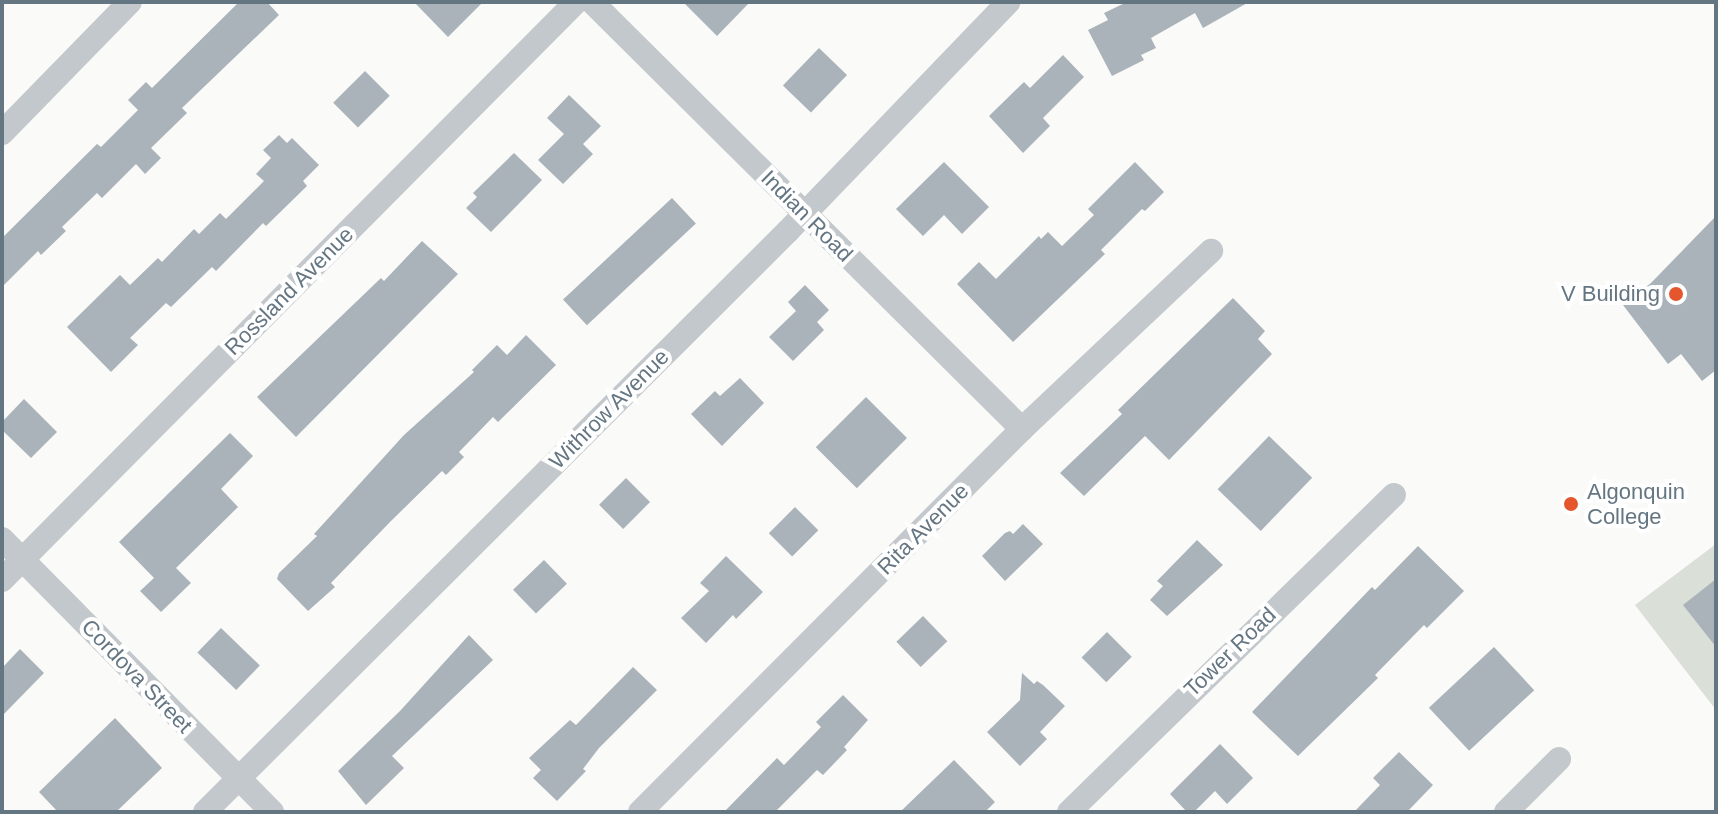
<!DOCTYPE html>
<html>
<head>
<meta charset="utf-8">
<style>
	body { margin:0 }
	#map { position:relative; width:1718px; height:814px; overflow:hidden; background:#fafaf8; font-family:Arial,sans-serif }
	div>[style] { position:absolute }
	.green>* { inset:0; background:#dadfd7 }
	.building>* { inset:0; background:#aab3b9; transform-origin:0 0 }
	.street>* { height:24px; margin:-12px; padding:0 12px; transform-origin:12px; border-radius:12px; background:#c3c8cc }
	.dots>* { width:22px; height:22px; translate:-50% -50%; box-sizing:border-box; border:4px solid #fff; border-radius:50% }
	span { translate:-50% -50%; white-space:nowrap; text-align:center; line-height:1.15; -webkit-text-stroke:8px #fff; paint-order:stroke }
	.street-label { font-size:22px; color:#657683 }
	.poi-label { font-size:22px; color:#657683 }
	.right { translate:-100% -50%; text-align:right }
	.left { translate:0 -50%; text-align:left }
	.frame { position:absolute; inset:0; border:4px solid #657683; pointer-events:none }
</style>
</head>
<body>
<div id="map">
	<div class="green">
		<div style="clip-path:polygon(1716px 544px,1716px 710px,1635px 605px)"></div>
	</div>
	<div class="building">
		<div style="clip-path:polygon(239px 2px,267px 2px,279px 15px,182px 108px,187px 113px,151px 148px,161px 158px,145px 174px,136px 164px,102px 198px,97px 193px,62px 227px,66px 231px,41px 255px,38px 251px,2px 287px,2px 238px,97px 144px,101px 147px,138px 110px,128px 100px,146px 82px,152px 88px)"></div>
		<div style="clip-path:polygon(414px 2px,483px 2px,448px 37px)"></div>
		<div style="clip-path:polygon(683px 2px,750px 2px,717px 36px)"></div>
		<div style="clip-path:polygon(1127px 2px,1249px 2px,1203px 28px,1195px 13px,1151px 38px,1156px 48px,1141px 55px,1144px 60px,1112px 76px,1088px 30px,1108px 20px,1104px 13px)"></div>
		<div style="left:819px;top:48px;width:39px;height:52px;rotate:44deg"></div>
		<div style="clip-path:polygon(1063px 55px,1084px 77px,1043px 118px,1050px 126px,1023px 153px,989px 116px,1024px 82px,1030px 88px)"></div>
		<div style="left:365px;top:71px;width:35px;height:45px;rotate:45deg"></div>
		<div style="clip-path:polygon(569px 95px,601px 126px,583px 144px,593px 154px,563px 184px,538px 160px,564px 134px,547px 118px)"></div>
		<div style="clip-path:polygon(279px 135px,287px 143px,292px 138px,319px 165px,303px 181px,307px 186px,266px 226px,263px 223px,216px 271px,212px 267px,171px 307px,166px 303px,130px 338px,138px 345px,111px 372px,67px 327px,120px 275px,130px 285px,158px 258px,162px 262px,194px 229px,199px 234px,220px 213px,226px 219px,264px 181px,256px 174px,271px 158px,263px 150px)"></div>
		<div style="clip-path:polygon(514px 153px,542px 180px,491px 232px,466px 208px,477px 197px,473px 193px)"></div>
		<div style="clip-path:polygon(944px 162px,989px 207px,962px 234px,944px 215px,923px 236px,896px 209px)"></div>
		<div style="clip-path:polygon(1135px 162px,1164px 192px,1145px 211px,1142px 209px,1101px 250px,1105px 254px,1013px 342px,957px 284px,979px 262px,996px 279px,1039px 236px,1041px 239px,1048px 232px,1062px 246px,1094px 215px,1088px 209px)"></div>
		<div style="left:672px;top:198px;width:35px;height:149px;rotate:47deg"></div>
		<div style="clip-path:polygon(1716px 216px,1716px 370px,1702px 381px,1681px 354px,1668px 364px,1623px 305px,1651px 283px)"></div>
		<div style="clip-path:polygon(422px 241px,458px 274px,296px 437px,257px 397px,381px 278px,384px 281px)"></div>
		<div style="clip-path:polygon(805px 285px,829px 310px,817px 322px,824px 330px,793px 361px,769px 337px,796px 311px,788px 302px)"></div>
		<div style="clip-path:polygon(1233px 298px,1265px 331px,1258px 339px,1272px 354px,1169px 460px,1145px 436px,1084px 496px,1060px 473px,1122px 414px,1118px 410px)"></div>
		<div style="clip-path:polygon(526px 335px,556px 365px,498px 422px,493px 417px,459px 452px,464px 457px,446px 475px,442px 471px,390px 522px,331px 583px,335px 587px,308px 611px,277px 579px,279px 573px,317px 536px,314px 534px,404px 435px,474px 372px,472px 370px,497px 345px,507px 355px)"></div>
		<div style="clip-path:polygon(740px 378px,764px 403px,722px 446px,691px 414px,715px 391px,720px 396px)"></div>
		<div style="left:866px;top:397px;width:58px;height:71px;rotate:45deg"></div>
		<div style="clip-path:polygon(24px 399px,57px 432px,31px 458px,2px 430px,2px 422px)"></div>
		<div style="clip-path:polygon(230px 433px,253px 456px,221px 489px,238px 507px,176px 568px,191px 583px,161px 612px,140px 591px,154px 578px,119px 542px)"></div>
		<div style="left:1269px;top:436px;width:60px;height:74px;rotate:44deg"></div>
		<div style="left:626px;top:478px;width:34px;height:38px;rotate:45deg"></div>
		<div style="left:795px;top:507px;width:33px;height:37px;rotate:45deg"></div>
		<div style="clip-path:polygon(1023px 524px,1043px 544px,1005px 581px,982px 556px,1005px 533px,1010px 531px,1013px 534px)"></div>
		<div style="clip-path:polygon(1197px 540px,1223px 565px,1167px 616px,1150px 600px,1163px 586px,1157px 581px)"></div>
		<div style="clip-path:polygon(1418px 546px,1464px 591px,1427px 628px,1424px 625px,1375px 675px,1378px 678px,1298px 756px,1252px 712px,1372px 587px,1375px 590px)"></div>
		<div style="clip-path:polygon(726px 556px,763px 592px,736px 619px,733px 615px,706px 643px,681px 618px,709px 591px,700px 583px)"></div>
		<div style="left:544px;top:560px;width:33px;height:43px;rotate:46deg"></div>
		<div style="clip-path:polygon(1716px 579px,1716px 647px,1683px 605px)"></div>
		<div style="left:923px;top:616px;width:35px;height:37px;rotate:46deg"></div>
		<div style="left:221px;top:628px;width:54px;height:34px;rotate:44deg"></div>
		<div style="left:1107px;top:632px;width:35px;height:36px;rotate:45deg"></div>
		<div style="clip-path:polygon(469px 635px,493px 660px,392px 756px,404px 768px,366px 805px,338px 771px,400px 711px)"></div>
		<div style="left:1494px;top:647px;width:59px;height:89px;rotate:47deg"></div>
		<div style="clip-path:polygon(20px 649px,44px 673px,2px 716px,2px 668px)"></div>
		<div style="clip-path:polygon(633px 667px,657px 690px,599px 748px,583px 769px,586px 771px,557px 801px,533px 778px,541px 770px,529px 758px,570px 720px,576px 725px)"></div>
		<div style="clip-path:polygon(1022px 673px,1034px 684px,1037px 681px,1043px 685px,1065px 706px,1040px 732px,1047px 739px,1020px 766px,987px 732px,1020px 700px)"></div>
		<div style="clip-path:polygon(843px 695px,868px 720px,844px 747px,847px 750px,823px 775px,817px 770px,775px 812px,724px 812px,777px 758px,784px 765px,821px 727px,816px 722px)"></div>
		<div style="clip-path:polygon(115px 718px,162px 768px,116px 812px,58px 812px,39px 792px)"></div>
		<div style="clip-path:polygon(1220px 744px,1253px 778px,1227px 804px,1215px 791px,1194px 812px,1187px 812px,1170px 794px)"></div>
		<div style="clip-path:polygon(1399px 752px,1433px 785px,1407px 812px,1354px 812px,1380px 785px,1373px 778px)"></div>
		<div style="clip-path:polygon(954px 760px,995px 802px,985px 812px,900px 812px)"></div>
	</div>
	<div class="street">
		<div style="left:592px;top:2px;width:606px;rotate:44.8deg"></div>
		<div style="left:2px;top:133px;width:183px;rotate:-45.7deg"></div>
		<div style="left:2px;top:539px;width:384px;rotate:45.3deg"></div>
		<div style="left:2px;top:580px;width:815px;rotate:-45.2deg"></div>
		<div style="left:205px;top:812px;width:823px;rotate:-44.9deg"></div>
		<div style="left:788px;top:231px;width:318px;rotate:-46.1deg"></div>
		<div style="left:640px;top:812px;width:541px;rotate:-45.07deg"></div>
		<div style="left:1022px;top:429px;width:260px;rotate:-43.3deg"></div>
		<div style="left:1069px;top:812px;width:454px;rotate:-44.3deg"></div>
		<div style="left:1506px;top:812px;width:75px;rotate:-45deg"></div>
	</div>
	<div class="dots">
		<div style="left:1676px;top:294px;background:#e4572e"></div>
		<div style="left:1571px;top:504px;background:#e4572e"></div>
	</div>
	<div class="street-label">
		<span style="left:807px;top:216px;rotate:45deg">Indian Road</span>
		<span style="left:289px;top:291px;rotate:-45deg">Rossland Avenue</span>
		<span style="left:609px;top:409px;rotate:-45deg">Withrow Avenue</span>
		<span style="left:923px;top:529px;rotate:-45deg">Rita Avenue</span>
		<span style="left:1230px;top:652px;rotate:-44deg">Tower Road</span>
		<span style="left:137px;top:676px;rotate:46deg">Cordova Street</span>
	</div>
	<div class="poi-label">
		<span class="right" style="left:1660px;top:294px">V Building</span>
		<span class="left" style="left:1587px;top:504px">Algonquin<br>College</span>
	</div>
	<div class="frame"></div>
</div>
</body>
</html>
